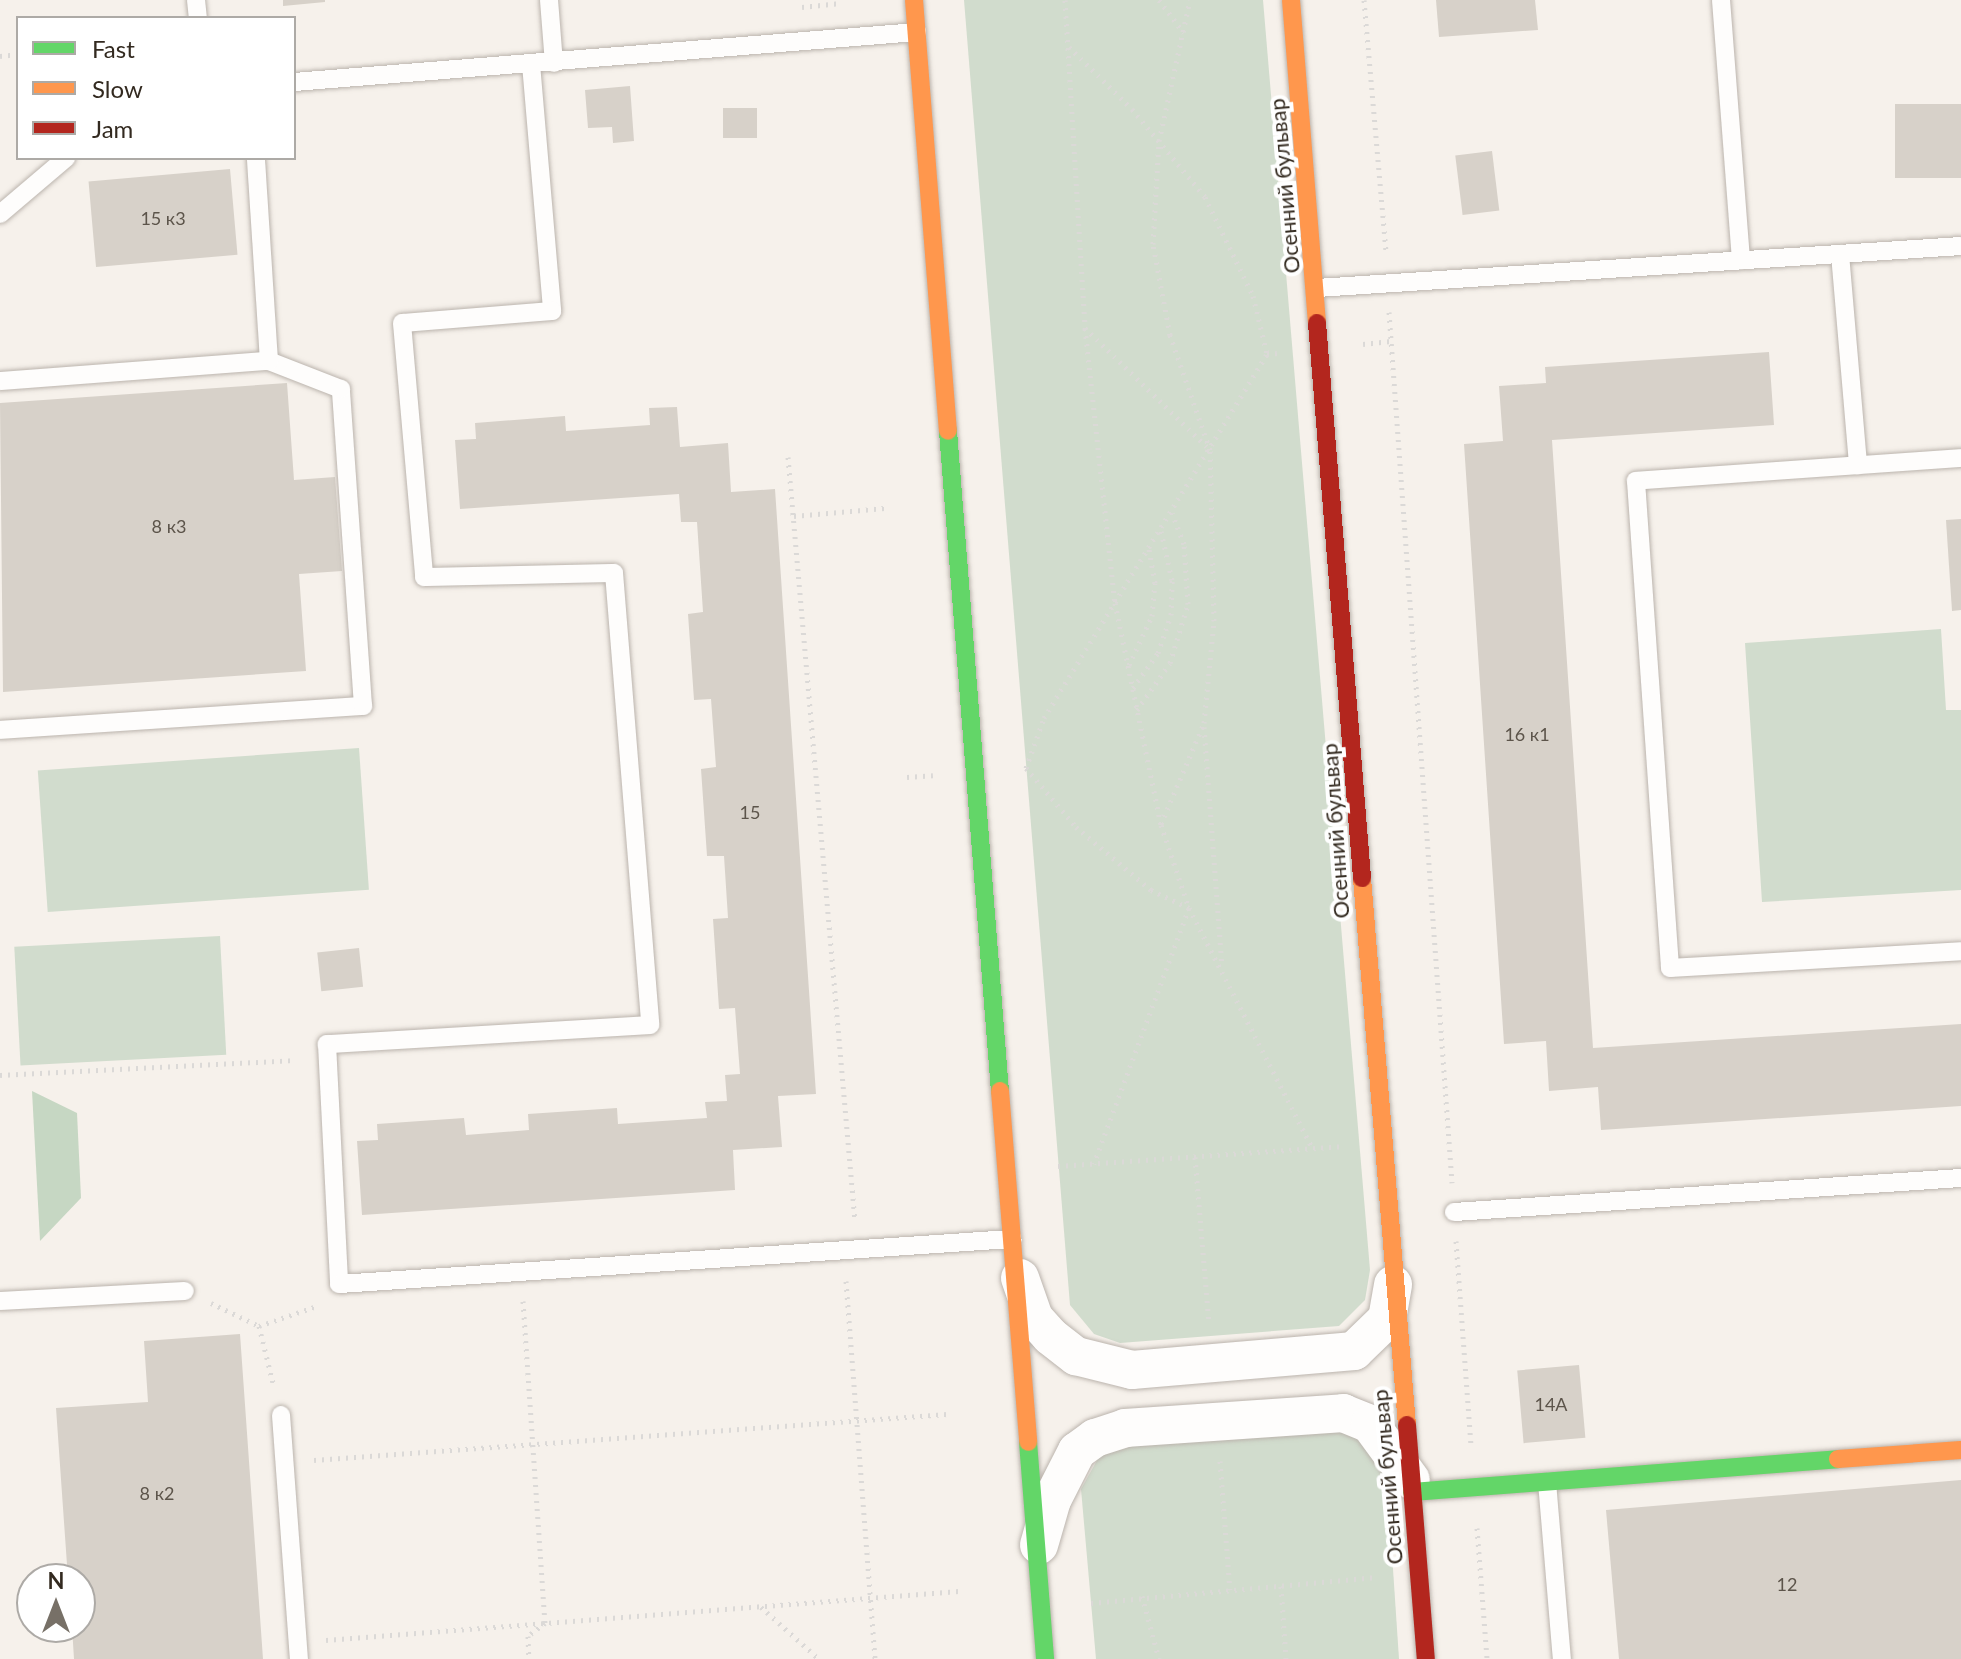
<!DOCTYPE html>
<html>
<head>
<meta charset="utf-8">
<style>
	body { margin:0 }
	#map { position:relative; width:1961px; height:1659px; overflow:hidden; background:#f6f1eb; font-family:Lato,sans-serif }
	div>[style] { position:absolute }
	.green>* { inset:0; background:#d1dccd; transform-origin:0 0 }
	.forest>* { inset:0; background:#c6d7c3 }
	.building>* { inset:0; background:#d7d1c9; transform-origin:0 0 }
	.path>* { height:5px; margin-top:-2.5px; transform-origin:0; background:repeating-linear-gradient(90deg,#dbd9d7 0 2px,transparent 0 8px) }
	.roads { filter:drop-shadow(0 0 2px #bbb4ad) drop-shadow(0 0 2px #bbb4ad) }
	.lane>* { height:18px; margin:-9px; padding:0 9px; transform-origin:9px; border-radius:9px; background:#fefdfc }
	.street>* { height:38px; margin:-19px; padding:0 19px; transform-origin:19px; border-radius:19px; background:#fefdfc }
	.fast>* { height:18px; margin:-9px; padding:0 9px; transform-origin:9px; border-radius:9px; background:#63d668 }
	.slow>* { height:18px; margin:-9px; padding:0 9px; transform-origin:9px; border-radius:9px; background:#ff974d }
	.jam>* { height:18px; margin:-9px; padding:0 9px; transform-origin:9px; border-radius:9px; background:#b3261e }
	span { translate:-50% -50%; white-space:nowrap; text-align:center; line-height:1.15; -webkit-text-stroke:8px #fff; paint-order:stroke }
	.number-label { font-size:18px; color:#5c544a }
	.number-label span { -webkit-text-stroke-width:0 }
	.street-label { font-size:22px; color:#332a20 }
	.legend { position:absolute; left:16px; top:16px; width:280px; height:144px; box-sizing:border-box; background:#fff; border:2px solid #adaaa6; margin:0; padding:10px 14px; list-style:none; font-size:24px; color:#332a20 }
	.legend li { display:flex; align-items:center; gap:16px; height:40px }
	.legend b { width:40px; border:2px solid #adaaa6 }
	.north { position:absolute; left:16px; top:1563px; width:80px; height:80px; box-sizing:border-box; background:#fff; border:2px solid #adaaa6; border-radius:50%; rotate:0deg; font-size:22px; font-weight:700; line-height:32px; text-align:center; color:#332a20 }
	.north::after { content:''; display:block; margin:auto; width:28px; height:36px; background:#777067; clip-path:polygon(50% 0,100% 100%,50% 72%,0 100%) }
</style>
</head>
<body>
<div id="map">
	<div class="green">
		<div style="clip-path:polygon(964px 0,1263px 0,1370px 1270px,1365px 1300px,1339px 1326px,1120px 1343px,1094px 1334px,1070px 1305px)"></div>
		<div style="clip-path:polygon(1941px 629px,1946px 710px,1961px 710px,1961px 890px,1762px 902px,1745px 643px)"></div>
		<div style="left:359px;top:748px;width:142px;height:322px;rotate:86deg"></div>
		<div style="left:220px;top:936px;width:119px;height:206px;rotate:87deg"></div>
		<div style="clip-path:polygon(1318px 1427px,1355px 1433px,1387px 1479px,1399px 1659px,1096px 1659px,1081px 1489px,1100px 1455px,1124px 1447px)"></div>
	</div>
	<div class="forest">
		<div style="clip-path:polygon(32px 1091px,77px 1113px,81px 1198px,40px 1241px)"></div>
	</div>
	<div class="building">
		<div style="clip-path:polygon(283px 0,325px 0,325px 2px,283px 6px)"></div>
		<div style="clip-path:polygon(1436px 0,1535px 0,1538px 30px,1439px 37px)"></div>
		<div style="clip-path:polygon(630px 86px,634px 141px,613px 143px,612px 127px,588px 128px,585px 90px)"></div>
		<div style="left:1961px;top:104px;width:74px;height:66px;rotate:90deg"></div>
		<div style="left:723px;top:108px;width:34px;height:30px"></div>
		<div style="left:1492px;top:151px;width:60px;height:37px;rotate:83deg"></div>
		<div style="left:230px;top:169px;width:86px;height:142px;rotate:85deg"></div>
		<div style="clip-path:polygon(1769px 352px,1774px 425px,1552px 440px,1593px 1048px,1961px 1024px,1961px 1106px,1601px 1130px,1598px 1087px,1549px 1091px,1546px 1041px,1504px 1044px,1464px 444px,1503px 441px,1499px 386px,1546px 383px,1545px 367px)"></div>
		<div style="clip-path:polygon(287px 383px,294px 480px,335px 477px,342px 571px,299px 574px,306px 671px,3px 692px,0 403px)"></div>
		<div style="clip-path:polygon(677px 407px,680px 447px,728px 443px,731px 492px,775px 489px,816px 1094px,778px 1096px,782px 1147px,733px 1150px,735px 1190px,362px 1215px,357px 1141px,378px 1140px,377px 1124px,464px 1118px,466px 1135px,529px 1130px,528px 1114px,617px 1108px,618px 1124px,707px 1118px,705px 1102px,727px 1101px,725px 1075px,740px 1074px,735px 1008px,719px 1009px,713px 919px,728px 918px,724px 856px,707px 856px,701px 769px,716px 767px,711px 699px,694px 700px,688px 614px,703px 612px,697px 522px,681px 522px,679px 494px,460px 509px,455px 440px,476px 439px,475px 423px,565px 416px,566px 431px,650px 425px,649px 408px)"></div>
		<div style="clip-path:polygon(1961px 519px,1961px 610px,1952px 611px,1946px 520px)"></div>
		<div style="left:359px;top:948px;width:39px;height:42px;rotate:84deg"></div>
		<div style="clip-path:polygon(240px 1334px,263px 1659px,74px 1659px,72px 1627px,80px 1627px,80px 1579px,68px 1579px,56px 1408px,148px 1402px,144px 1341px)"></div>
		<div style="left:1579px;top:1365px;width:73px;height:62px;rotate:85deg"></div>
		<div style="clip-path:polygon(1961px 1480px,1961px 1659px,1619px 1659px,1606px 1510px)"></div>
	</div>
	<div class="path">
		<div style="left:1065px;top:0;width:329px;rotate:86.5deg"></div>
		<div style="left:1085px;top:328px;width:277px;rotate:83.8deg"></div>
		<div style="left:1115px;top:603px;width:227px;rotate:78.3deg"></div>
		<div style="left:1161px;top:825px;width:88px;rotate:71.4deg"></div>
		<div style="left:1189px;top:908px;width:271px;rotate:62.8deg"></div>
		<div style="left:1159px;top:0;width:41px;rotate:52.9deg"></div>
		<div style="left:1364px;top:0;width:255px;rotate:85deg"></div>
		<div style="left:802px;top:7px;width:39px;rotate:-6deg"></div>
		<div style="left:1069px;top:47px;width:88px;rotate:44.5deg"></div>
		<div style="left:1132px;top:109px;width:114px;rotate:50.3deg"></div>
		<div style="left:1205px;top:197px;width:110px;rotate:64.1deg"></div>
		<div style="left:1253px;top:296px;width:60px;rotate:76.4deg"></div>
		<div style="left:0;top:56px;width:18px;rotate:-6deg"></div>
		<div style="left:1389px;top:312px;width:873px;rotate:85.86deg"></div>
		<div style="left:1085px;top:328px;width:173px;rotate:44.3deg"></div>
		<div style="left:1363px;top:344px;width:28px;rotate:-6deg"></div>
		<div style="left:788px;top:457px;width:767px;rotate:84.99deg"></div>
		<div style="left:794px;top:516px;width:91px;rotate:-5deg"></div>
		<div style="left:1129px;top:665px;width:54px;rotate:-64.9deg"></div>
		<div style="left:1152px;top:616px;width:33px;rotate:-85deg"></div>
		<div style="left:1155px;top:583px;width:35px;rotate:-100deg"></div>
		<div style="left:1133px;top:688px;width:43px;rotate:-54.5deg"></div>
		<div style="left:1158px;top:653px;width:40px;rotate:-71.1deg"></div>
		<div style="left:1171px;top:615px;width:35px;rotate:-88deg"></div>
		<div style="left:1172px;top:580px;width:50px;rotate:-102.7deg"></div>
		<div style="left:1137px;top:710px;width:57px;rotate:-54.9deg"></div>
		<div style="left:1170px;top:663px;width:62px;rotate:-73deg"></div>
		<div style="left:1188px;top:604px;width:60px;rotate:-93.8deg"></div>
		<div style="left:1184px;top:544px;width:33px;rotate:-111deg"></div>
		<div style="left:1204px;top:727px;width:239px;rotate:85.7deg"></div>
		<div style="left:1026px;top:768px;width:53px;rotate:-70.2deg"></div>
		<div style="left:1044px;top:718px;width:427px;rotate:-58.5deg"></div>
		<div style="left:1267px;top:354px;width:10px;rotate:-6deg"></div>
		<div style="left:1026px;top:768px;width:77px;rotate:49.7deg"></div>
		<div style="left:1076px;top:827px;width:98px;rotate:40deg"></div>
		<div style="left:1151px;top:890px;width:42px;rotate:25.3deg"></div>
		<div style="left:1189px;top:908px;width:273px;rotate:110.4deg"></div>
		<div style="left:907px;top:777px;width:26px;rotate:-4deg"></div>
		<div style="left:1161px;top:824px;width:110px;rotate:-66.9deg"></div>
		<div style="left:1204px;top:723px;width:102px;rotate:-84.4deg"></div>
		<div style="left:1214px;top:621px;width:171px;rotate:-91.3deg"></div>
		<div style="left:1210px;top:450px;width:122px;rotate:-109.2deg"></div>
		<div style="left:1170px;top:335px;width:93px;rotate:-100.6deg"></div>
		<div style="left:1153px;top:244px;width:103px;rotate:-86.7deg"></div>
		<div style="left:1159px;top:141px;width:144px;rotate:-77.6deg"></div>
		<div style="left:0;top:1075px;width:294px;rotate:-2.9deg"></div>
		<div style="left:1195px;top:1157px;width:168px;rotate:85.2deg"></div>
		<div style="left:1058px;top:1166px;width:284px;rotate:-4deg"></div>
		<div style="left:1456px;top:1241px;width:207px;rotate:85.8deg"></div>
		<div style="left:846px;top:1281px;width:379px;rotate:85.6deg"></div>
		<div style="left:523px;top:1301px;width:323px;rotate:86.1deg"></div>
		<div style="left:545px;top:1623px;width:21px;rotate:143deg"></div>
		<div style="left:528px;top:1636px;width:23px;rotate:88deg"></div>
		<div style="left:211px;top:1303px;width:53px;rotate:25.6deg"></div>
		<div style="left:259px;top:1326px;width:61px;rotate:-19deg"></div>
		<div style="left:259px;top:1326px;width:63px;rotate:76.2deg"></div>
		<div style="left:314px;top:1460px;width:635px;rotate:-4.16deg"></div>
		<div style="left:1220px;top:1461px;width:129px;rotate:85.6deg"></div>
		<div style="left:1477px;top:1528px;width:131px;rotate:85.6deg"></div>
		<div style="left:1281px;top:1586px;width:73px;rotate:86.1deg"></div>
		<div style="left:1142px;top:1596px;width:65px;rotate:74.9deg"></div>
		<div style="left:1091px;top:1603px;width:287px;rotate:-5.2deg"></div>
		<div style="left:761px;top:1607px;width:78px;rotate:41.9deg"></div>
		<div style="left:326px;top:1640px;width:635px;rotate:-4.43deg"></div>
	</div>
	<div class="roads">
		<div class="lane">
			<div style="left:196px;top:0;width:18px;rotate:84deg"></div>
			<div style="left:549px;top:0;width:63px;rotate:85.5deg"></div>
			<div style="left:1721px;top:0;width:261px;rotate:85.6deg"></div>
			<div style="left:531px;top:64px;width:248px;rotate:85.1deg"></div>
			<div style="left:552px;top:311px;width:150px;rotate:175.4deg"></div>
			<div style="left:402px;top:323px;width:255px;rotate:85deg"></div>
			<div style="left:424px;top:577px;width:190px;rotate:-1.2deg"></div>
			<div style="left:614px;top:573px;width:453px;rotate:85.4deg"></div>
			<div style="left:650px;top:1025px;width:324px;rotate:176.6deg"></div>
			<div style="left:327px;top:1044px;width:240px;rotate:87.1deg"></div>
			<div style="left:339px;top:1284px;width:675px;rotate:-3.83deg"></div>
			<div style="left:294px;top:82px;width:625px;rotate:-4.59deg"></div>
			<div style="left:0;top:214px;width:87px;rotate:-40.3deg"></div>
			<div style="left:1840px;top:254px;width:212px;rotate:85.1deg"></div>
			<div style="left:1317px;top:288px;width:645px;rotate:-3.73deg"></div>
			<div style="left:0;top:381px;width:270px;rotate:-4.3deg"></div>
			<div style="left:1961px;top:458px;width:326px;rotate:176deg"></div>
			<div style="left:1636px;top:481px;width:488px;rotate:86deg"></div>
			<div style="left:1670px;top:968px;width:291px;rotate:-3.3deg"></div>
			<div style="left:0;top:730px;width:364px;rotate:-3.8deg"></div>
			<div style="left:363px;top:706px;width:318px;rotate:-94deg"></div>
			<div style="left:341px;top:389px;width:77px;rotate:-158.7deg"></div>
			<div style="left:269px;top:361px;width:203px;rotate:-93.7deg"></div>
			<div style="left:1454px;top:1212px;width:508px;rotate:-3.84deg"></div>
			<div style="left:0;top:1301px;width:185px;rotate:-3.1deg"></div>
			<div style="left:281px;top:1415px;width:245px;rotate:85.8deg"></div>
			<div style="left:1547px;top:1482px;width:178px;rotate:85.2deg"></div>
		</div>
		<div class="street">
			<div style="left:1020px;top:1278px;width:42px;rotate:70.7deg"></div>
			<div style="left:1034px;top:1318px;width:24px;rotate:48deg"></div>
			<div style="left:1050px;top:1336px;width:33px;rotate:38deg"></div>
			<div style="left:1076px;top:1356px;width:58px;rotate:14deg"></div>
			<div style="left:1132px;top:1370px;width:223px;rotate:-4.9deg"></div>
			<div style="left:1354px;top:1351px;width:46px;rotate:-44.1deg"></div>
			<div style="left:1387px;top:1319px;width:35px;rotate:-80deg"></div>
			<div style="left:1039px;top:1545px;width:47px;rotate:-73.9deg"></div>
			<div style="left:1052px;top:1500px;width:55px;rotate:-63deg"></div>
			<div style="left:1077px;top:1451px;width:22px;rotate:-36deg"></div>
			<div style="left:1095px;top:1438px;width:32px;rotate:-18deg"></div>
			<div style="left:1125px;top:1428px;width:219px;rotate:-3.9deg"></div>
			<div style="left:1343px;top:1413px;width:29px;rotate:22deg"></div>
			<div style="left:1370px;top:1424px;width:69px;rotate:53.8deg"></div>
		</div>
		<div class="fast">
			<div style="left:948px;top:431px;width:662px;rotate:85.5deg"></div>
			<div style="left:1028px;top:1442px;width:218px;rotate:85.5deg"></div>
			<div style="left:1412px;top:1492px;width:427px;rotate:-4.4deg"></div>
		</div>
		<div class="slow">
			<div style="left:914px;top:0;width:432px;rotate:85.5deg"></div>
			<div style="left:1291px;top:0;width:324px;rotate:85.4deg"></div>
			<div style="left:1362px;top:878px;width:549px;rotate:85.3deg"></div>
			<div style="left:1000px;top:1091px;width:352px;rotate:85.4deg"></div>
			<div style="left:1838px;top:1459px;width:123px;rotate:-4.2deg"></div>
		</div>
		<div class="jam">
			<div style="left:1317px;top:323px;width:557px;rotate:85.36deg"></div>
			<div style="left:1407px;top:1425px;width:235px;rotate:85.4deg"></div>
		</div>
	</div>
	<div class="number-label">
		<span style="left:163px;top:218px">15 к3</span>
		<span style="left:169px;top:526px">8 к3</span>
		<span style="left:1527px;top:734px">16 к1</span>
		<span style="left:750px;top:812px">15</span>
		<span style="left:1551px;top:1404px">14А</span>
		<span style="left:157px;top:1493px">8 к2</span>
		<span style="left:1787px;top:1584px">12</span>
	</div>
	<div class="street-label">
		<span style="left:1284px;top:186px;rotate:-95deg">Осенний бульвар</span>
		<span style="left:1335px;top:831px;rotate:-94deg">Осенний бульвар</span>
		<span style="left:1387px;top:1477px;rotate:-95deg">Осенний бульвар</span>
	</div>
	<ul class="legend">
	<li><b style="height:10px;background:#63d668"></b>Fast</li>
	<li><b style="height:10px;background:#ff974d"></b>Slow</li>
	<li><b style="height:10px;background:#b3261e"></b>Jam</li>
	</ul>
	<div class="north">N</div>
</div>
</body>
</html>
